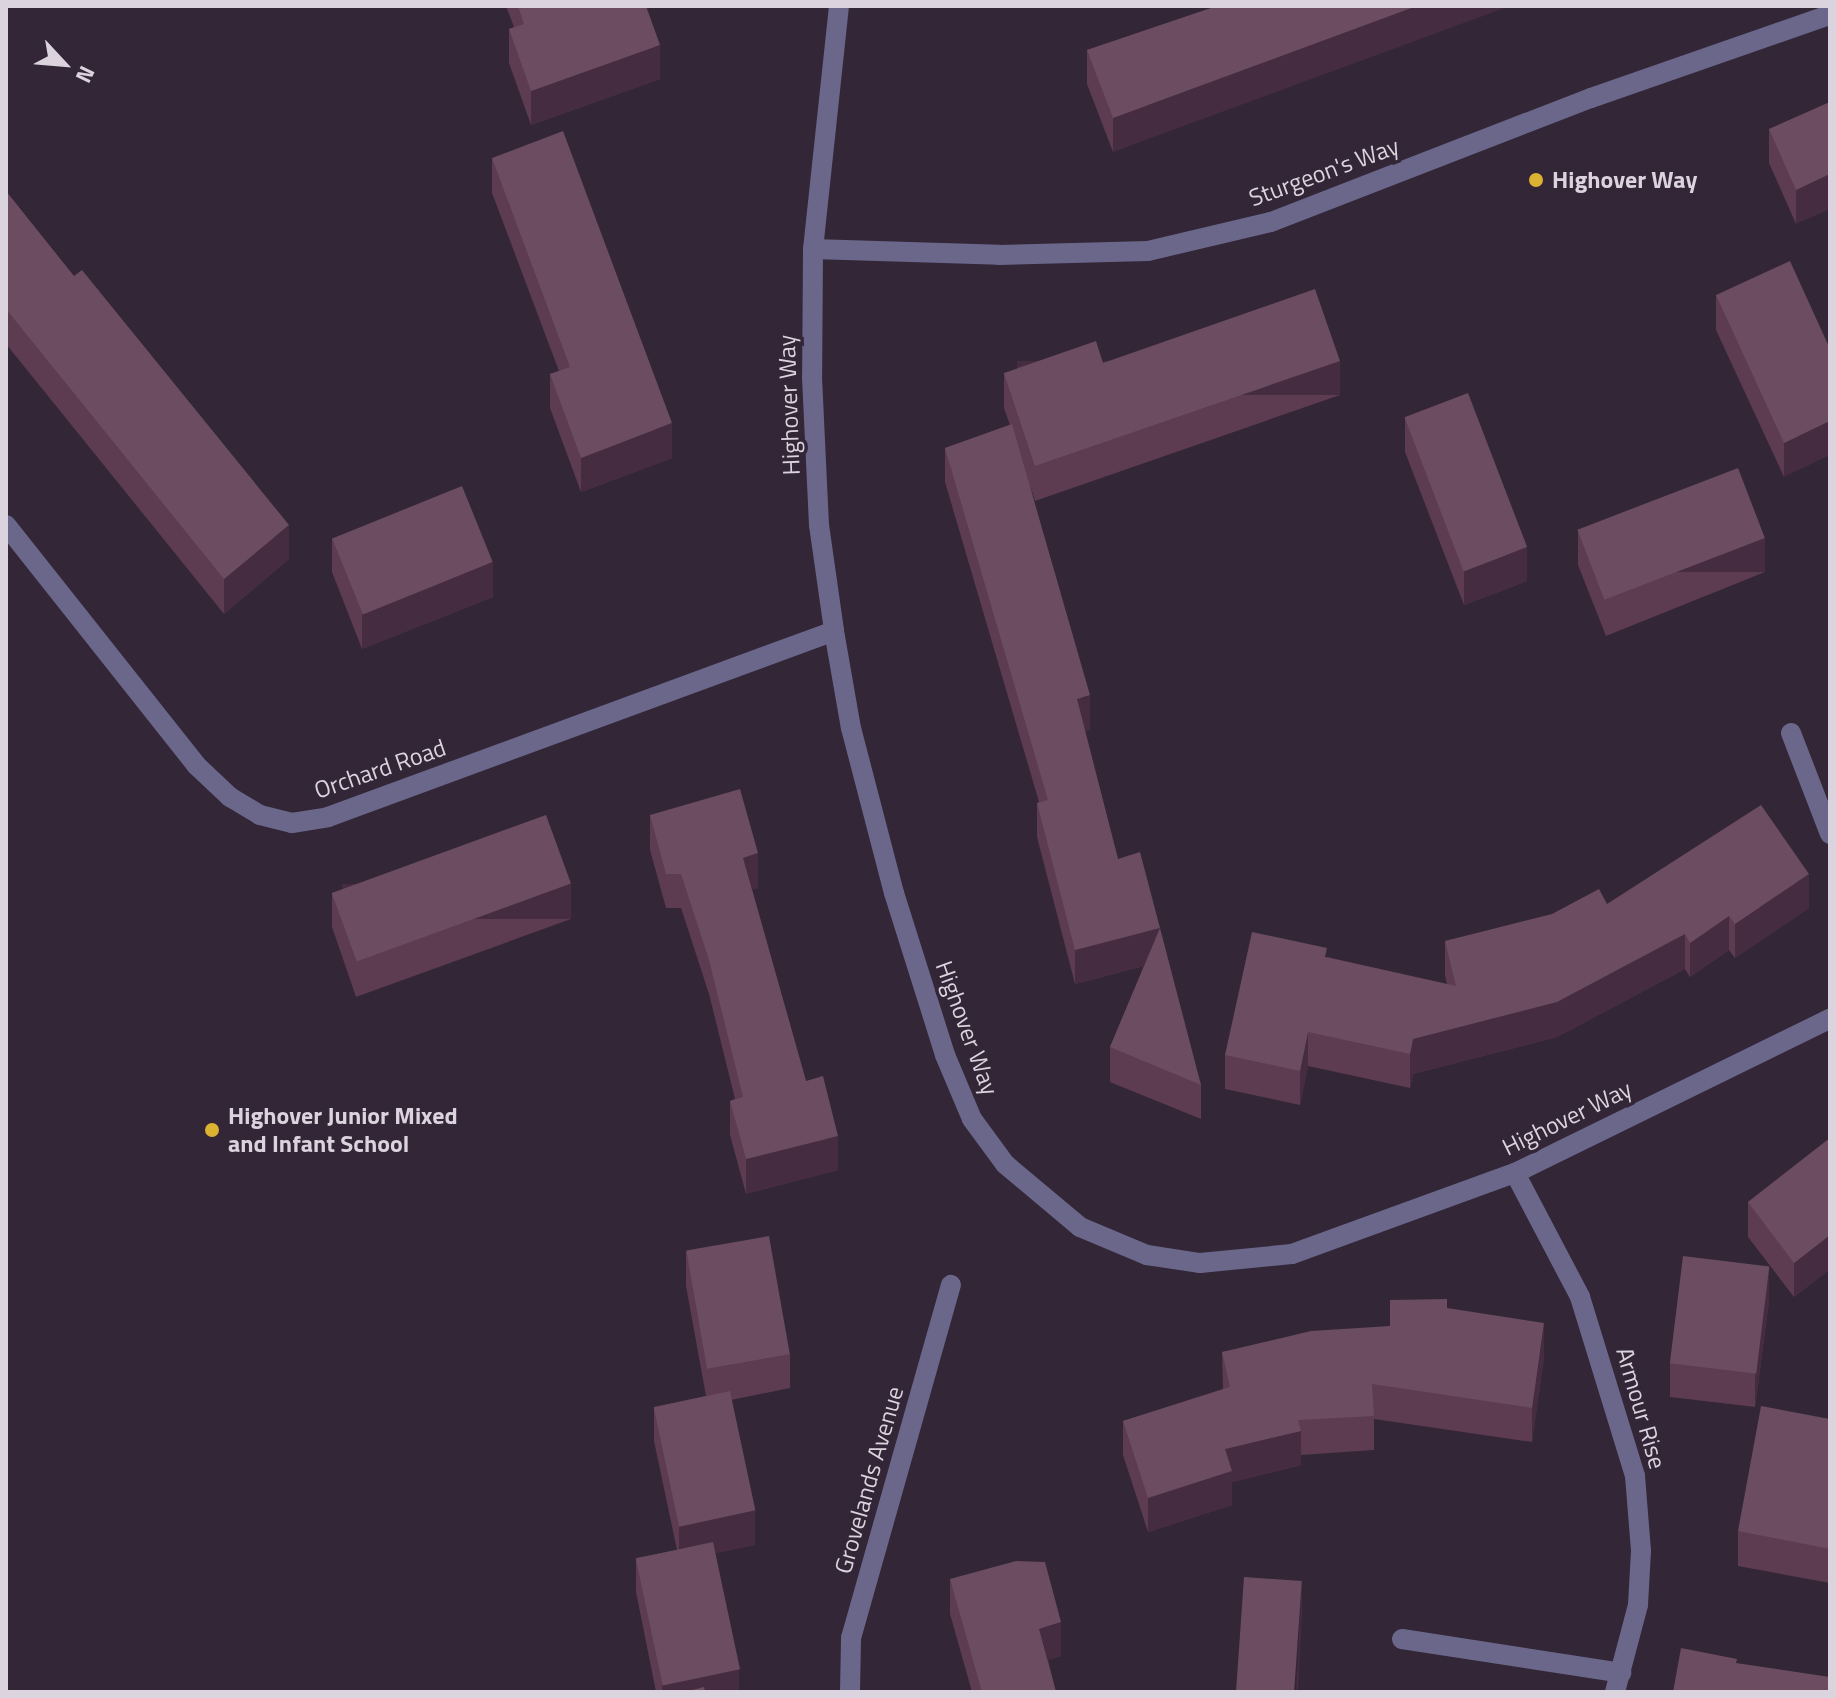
<!DOCTYPE html>
<html>
<head>
<meta charset="utf-8">
<style>
	body { margin:0 }
	#map { position:relative; width:1836px; height:1698px; overflow:hidden; background:#322637; font-family:"Titillium Web",sans-serif }
	div>[style] { position:absolute }
	.minor>* { height:20px; margin:-10px; padding:0 10px; transform-origin:10px; border-radius:10px; background:#6b678a }
	.wall>* { inset:0; background:#5d3b51 }
	.shaded-wall>* { inset:0; background:#462c40; transform-origin:0 0 }
	.building>* { inset:0; background:#6b4c60; transform-origin:0 0 }
	.dots>* { width:22px; height:22px; translate:-50% -50%; box-sizing:border-box; border:4px solid #322637; border-radius:50% }
	span { translate:-50% -50%; white-space:nowrap; text-align:center; line-height:1.15; -webkit-text-stroke:7px #322637; paint-order:stroke }
	.street-label { font-size:24px; color:#dbd3de }
	.poi-label { font-size:24px; color:#dbd3de; font-weight:700 }
	.left { translate:0 -50%; text-align:left }
	.frame { position:absolute; inset:0; border:8px solid #dbd3de; pointer-events:none }
	.north { position:absolute; left:24px; top:24px; width:80px; height:80px; -webkit-text-stroke:6px #322637; paint-order:stroke; rotate:116deg; font-size:22px; font-weight:700; line-height:32px; text-align:center; color:#dbd3de }
	.north::after { content:''; display:block; margin:auto; width:28px; height:36px; background:#dbd3de; clip-path:polygon(50% 0,100% 100%,50% 72%,0 100%) }
</style>
</head>
<body>
<div id="map">
	<div class="minor">
		<div style="left:839px;top:6px;width:244px;rotate:96.1deg"></div>
		<div style="left:813px;top:249px;width:128px;rotate:90.4deg"></div>
		<div style="left:812px;top:377px;width:148px;rotate:87.3deg"></div>
		<div style="left:819px;top:525px;width:107px;rotate:81.9deg"></div>
		<div style="left:834px;top:631px;width:98px;rotate:80.1deg"></div>
		<div style="left:851px;top:728px;width:171px;rotate:75.4deg"></div>
		<div style="left:894px;top:893px;width:170px;rotate:72.5deg"></div>
		<div style="left:945px;top:1055px;width:69px;rotate:67.1deg"></div>
		<div style="left:972px;top:1119px;width:56px;rotate:53.7deg"></div>
		<div style="left:1005px;top:1164px;width:98px;rotate:40deg"></div>
		<div style="left:1080px;top:1227px;width:73px;rotate:22.7deg"></div>
		<div style="left:1147px;top:1255px;width:54px;rotate:8.6deg"></div>
		<div style="left:1200px;top:1263px;width:92px;rotate:-5.6deg"></div>
		<div style="left:1292px;top:1254px;width:237px;rotate:-20deg"></div>
		<div style="left:1515px;top:1173px;width:351px;rotate:-26.1deg"></div>
		<div style="left:813px;top:249px;width:186px;rotate:1.8deg"></div>
		<div style="left:999px;top:255px;width:149px;rotate:-1.5deg"></div>
		<div style="left:1148px;top:251px;width:126px;rotate:-13.3deg"></div>
		<div style="left:1271px;top:222px;width:343px;rotate:-21.2deg"></div>
		<div style="left:1591px;top:98px;width:253px;rotate:-19.2deg"></div>
		<div style="left:6px;top:525px;width:306px;rotate:51.6deg"></div>
		<div style="left:196px;top:765px;width:47px;rotate:43.3deg"></div>
		<div style="left:230px;top:797px;width:35px;rotate:31deg"></div>
		<div style="left:260px;top:815px;width:33px;rotate:14deg"></div>
		<div style="left:292px;top:823px;width:36px;rotate:-9deg"></div>
		<div style="left:328px;top:817px;width:539px;rotate:-20.18deg"></div>
		<div style="left:1791px;top:733px;width:108px;rotate:68.9deg"></div>
		<div style="left:1515px;top:1173px;width:140px;rotate:62.3deg"></div>
		<div style="left:1580px;top:1297px;width:187px;rotate:72.9deg"></div>
		<div style="left:1635px;top:1476px;width:75px;rotate:85.4deg"></div>
		<div style="left:1641px;top:1551px;width:54px;rotate:93.2deg"></div>
		<div style="left:1638px;top:1605px;width:90px;rotate:104.8deg"></div>
		<div style="left:1402px;top:1639px;width:222px;rotate:8.8deg"></div>
		<div style="left:850px;top:1692px;width:54px;rotate:-88.9deg"></div>
		<div style="left:851px;top:1638px;width:367px;rotate:-74.2deg"></div>
	</div>
	<div class="wall">
		<div style="clip-path:polygon(506px 6px,646px 6px,660px 79px,531px 125px,509px 63px,509px 29px,514px 27px)"></div>
		<div style="clip-path:polygon(1217px 6px,1113px 152px,1087px 84px,1087px 50px)"></div>
		<div style="clip-path:polygon(1830px 102px,1796px 224px,1769px 163px,1769px 129px)"></div>
		<div style="clip-path:polygon(492px 158px,672px 458px,581px 492px,550px 408px,550px 374px,559px 371px,492px 193px)"></div>
		<div style="clip-path:polygon(6px 191px,289px 559px,224px 614px,6px 344px)"></div>
		<div style="clip-path:polygon(1716px 295px,1830px 349px,1784px 477px,1716px 330px)"></div>
		<div style="clip-path:polygon(1103px 363px,1340px 395px,1035px 501px,1030px 485px,1090px 730px,1085px 731px,1118px 859px,1201px 1085px,1201px 1119px,1110px 1082px,1110px 1047px,1144px 966px,1075px 984px,1037px 837px,1037px 803px,1039px 802px,945px 482px,945px 448px,1010px 425px,1004px 408px,1004px 373px)"></div>
		<div style="clip-path:polygon(1405px 418px,1527px 581px,1464px 605px,1405px 452px)"></div>
		<div style="clip-path:polygon(1578px 531px,1765px 572px,1606px 636px,1578px 565px)"></div>
		<div style="clip-path:polygon(332px 538px,493px 597px,362px 649px,332px 572px)"></div>
		<div style="clip-path:polygon(650px 815px,758px 888px,752px 889px,806px 1081px,838px 1170px,746px 1194px,730px 1135px,730px 1101px,735px 1099px,709px 994px,681px 908px,666px 908px,650px 850px)"></div>
		<div style="clip-path:polygon(332px 893px,571px 919px,356px 997px,332px 927px)"></div>
		<div style="clip-path:polygon(1607px 904px,1809px 908px,1735px 958px,1729px 950px,1690px 977px,1685px 969px,1557px 1037px,1413px 1074px,1410px 1088px,1308px 1066px,1300px 1105px,1225px 1089px,1225px 1055px,1327px 957px,1447px 984px,1445px 975px,1445px 941px)"></div>
		<div style="clip-path:polygon(1830px 1138px,1830px 1269px,1794px 1297px,1748px 1237px,1748px 1202px)"></div>
		<div style="clip-path:polygon(686px 1251px,790px 1354px,790px 1388px,731px 1400px,755px 1545px,715px 1553px,739px 1692px,656px 1692px,636px 1592px,636px 1558px,677px 1550px,654px 1441px,654px 1407px,706px 1396px,686px 1286px)"></div>
		<div style="clip-path:polygon(1769px 1301px,1755px 1407px,1670px 1397px,1670px 1363px)"></div>
		<div style="clip-path:polygon(1447px 1308px,1544px 1357px,1532px 1442px,1374px 1419px,1374px 1450px,1301px 1455px,1301px 1465px,1232px 1482px,1232px 1505px,1148px 1532px,1123px 1455px,1123px 1421px,1223px 1389px,1222px 1352px,1390px 1326px)"></div>
		<div style="clip-path:polygon(1830px 1419px,1830px 1583px,1738px 1566px,1738px 1531px)"></div>
		<div style="clip-path:polygon(950px 1579px,1061px 1656px,1048px 1660px,1056px 1692px,972px 1692px,950px 1614px)"></div>
	</div>
	<div class="shaded-wall">
		<div style="clip-path:polygon(1417px 6px,1510px 6px,1113px 152px,1113px 118px)"></div>
		<div style="clip-path:polygon(660px 45px,660px 79px,531px 125px,531px 91px)"></div>
		<div style="clip-path:polygon(1830px 174px,1830px 209px,1796px 224px,1796px 190px)"></div>
		<div style="left:1340px;top:361px;width:34px;height:323px;rotate:90deg"></div>
		<div style="clip-path:polygon(1830px 421px,1830px 455px,1784px 477px,1784px 443px)"></div>
		<div style="clip-path:polygon(672px 423px,672px 458px,581px 492px,581px 458px)"></div>
		<div style="clip-path:polygon(289px 525px,289px 559px,224px 614px,224px 579px)"></div>
		<div style="left:1765px;top:538px;width:34px;height:171px;rotate:90deg"></div>
		<div style="clip-path:polygon(1527px 547px,1527px 581px,1464px 605px,1464px 571px)"></div>
		<div style="clip-path:polygon(493px 562px,493px 597px,362px 649px,362px 614px)"></div>
		<div style="clip-path:polygon(1090px 695px,1090px 730px,1077px 733px,1077px 699px)"></div>
		<div style="clip-path:polygon(758px 853px,758px 888px,743px 892px,743px 858px)"></div>
		<div style="clip-path:polygon(1809px 874px,1809px 908px,1735px 958px,1735px 924px)"></div>
		<div style="left:571px;top:884px;width:35px;height:229px;rotate:90deg"></div>
		<div style="clip-path:polygon(1729px 916px,1729px 950px,1690px 977px,1690px 943px)"></div>
		<div style="clip-path:polygon(1160px 928px,1160px 962px,1075px 984px,1075px 950px)"></div>
		<div style="clip-path:polygon(1685px 934px,1685px 969px,1557px 1037px,1413px 1074px,1410px 1088px,1410px 1054px,1413px 1039px)"></div>
		<div style="clip-path:polygon(1308px 1032px,1308px 1066px,1300px 1105px,1300px 1071px)"></div>
		<div style="clip-path:polygon(838px 1136px,838px 1170px,746px 1194px,746px 1159px)"></div>
		<div style="clip-path:polygon(1830px 1235px,1830px 1269px,1794px 1297px,1794px 1263px)"></div>
		<div style="clip-path:polygon(1769px 1267px,1769px 1301px,1755px 1407px,1755px 1373px)"></div>
		<div style="clip-path:polygon(1544px 1323px,1544px 1357px,1532px 1442px,1532px 1408px)"></div>
		<div style="clip-path:polygon(1301px 1431px,1301px 1465px,1232px 1482px,1232px 1505px,1148px 1532px,1148px 1498px,1225px 1449px)"></div>
		<div style="clip-path:polygon(755px 1510px,755px 1545px,679px 1561px,679px 1527px)"></div>
		<div style="clip-path:polygon(1302px 1581px,1302px 1612px,1298px 1692px,1296px 1692px)"></div>
		<div style="clip-path:polygon(1061px 1622px,1061px 1656px,1039px 1663px,1039px 1629px)"></div>
		<div style="clip-path:polygon(739px 1669px,739px 1692px,662px 1692px,662px 1685px)"></div>
	</div>
	<div class="building">
		<div style="clip-path:polygon(518px 6px,646px 6px,660px 45px,531px 91px,509px 29px,524px 24px)"></div>
		<div style="clip-path:polygon(1217px 6px,1417px 6px,1113px 118px,1087px 50px)"></div>
		<div style="clip-path:polygon(1830px 102px,1830px 174px,1796px 190px,1769px 129px)"></div>
		<div style="clip-path:polygon(563px 131px,672px 423px,581px 458px,550px 374px,570px 367px,492px 158px)"></div>
		<div style="clip-path:polygon(6px 191px,74px 276px,82px 270px,289px 525px,224px 579px,6px 309px)"></div>
		<div style="clip-path:polygon(1790px 261px,1830px 349px,1830px 421px,1784px 443px,1716px 295px)"></div>
		<div style="clip-path:polygon(1315px 289px,1340px 361px,1035px 466px,1004px 373px,1096px 341px,1103px 363px)"></div>
		<div style="left:1468px;top:393px;width:165px;height:68px;rotate:69deg"></div>
		<div style="clip-path:polygon(1012px 424px,1090px 695px,1077px 699px,1118px 859px,1140px 852px,1160px 928px,1075px 950px,1037px 803px,1048px 800px,945px 448px)"></div>
		<div style="left:1738px;top:468px;width:75px;height:172px;rotate:69deg"></div>
		<div style="left:462px;top:486px;width:82px;height:140px;rotate:68deg"></div>
		<div style="clip-path:polygon(740px 789px,758px 853px,743px 858px,806px 1081px,823px 1076px,838px 1136px,746px 1159px,730px 1101px,743px 1097px,709px 960px,681px 874px,666px 874px,650px 815px)"></div>
		<div style="clip-path:polygon(1761px 805px,1809px 874px,1735px 924px,1729px 916px,1690px 943px,1685px 934px,1557px 1002px,1413px 1039px,1410px 1054px,1308px 1032px,1300px 1071px,1225px 1055px,1252px 932px,1327px 948px,1325px 957px,1456px 986px,1445px 941px,1552px 914px,1599px 889px,1607px 904px)"></div>
		<div style="left:546px;top:815px;width:73px;height:228px;rotate:70deg"></div>
		<div style="clip-path:polygon(1160px 928px,1201px 1085px,1110px 1047px)"></div>
		<div style="clip-path:polygon(1830px 1138px,1830px 1235px,1794px 1263px,1748px 1202px)"></div>
		<div style="left:769px;top:1236px;width:120px;height:84px;rotate:80deg"></div>
		<div style="left:1683px;top:1256px;width:87px;height:108px;rotate:7deg"></div>
		<div style="clip-path:polygon(1447px 1299px,1447px 1308px,1544px 1323px,1532px 1408px,1372px 1384px,1374px 1416px,1298px 1420px,1301px 1431px,1225px 1449px,1232px 1471px,1148px 1498px,1123px 1421px,1230px 1387px,1222px 1352px,1311px 1331px,1390px 1326px,1390px 1300px)"></div>
		<div style="left:730px;top:1391px;width:122px;height:78px;rotate:78deg"></div>
		<div style="clip-path:polygon(1761px 1406px,1830px 1419px,1830px 1549px,1738px 1531px)"></div>
		<div style="left:713px;top:1542px;width:130px;height:79px;rotate:78deg"></div>
		<div style="clip-path:polygon(1016px 1561px,1045px 1562px,1061px 1622px,1039px 1629px,1056px 1692px,982px 1692px,950px 1579px)"></div>
		<div style="left:1244px;top:1577px;width:58px;height:115px;rotate:4deg"></div>
		<div style="clip-path:polygon(1681px 1648px,1737px 1659px,1736px 1663px,1830px 1677px,1830px 1692px,1673px 1692px)"></div>
		<div style="clip-path:polygon(704px 1687px,705px 1692px,685px 1692px)"></div>
	</div>
	<div class="dots">
		<div style="left:1536px;top:180px;background:#dcb233"></div>
		<div style="left:212px;top:1130px;background:#dcb233"></div>
	</div>
	<div class="street-label">
		<span style="left:1324px;top:172px;rotate:-20deg">Sturgeon's Way</span>
		<span style="left:789px;top:405px;rotate:-92deg">Highover Way</span>
		<span style="left:380px;top:769px;rotate:-19deg">Orchard Road</span>
		<span style="left:967px;top:1028px;rotate:70deg">Highover Way</span>
		<span style="left:1567px;top:1118px;rotate:-26deg">Highover Way</span>
		<span style="left:1641px;top:1408px;rotate:74deg">Armour Rise</span>
		<span style="left:869px;top:1480px;rotate:-74deg">Grovelands Avenue</span>
	</div>
	<div class="poi-label">
		<span class="left" style="left:1552px;top:180px">Highover Way</span>
		<span class="left" style="left:228px;top:1130px">Highover Junior Mixed<br>and Infant School</span>
	</div>
	<div class="frame"></div>
	<div class="north">N</div>
</div>
</body>
</html>
